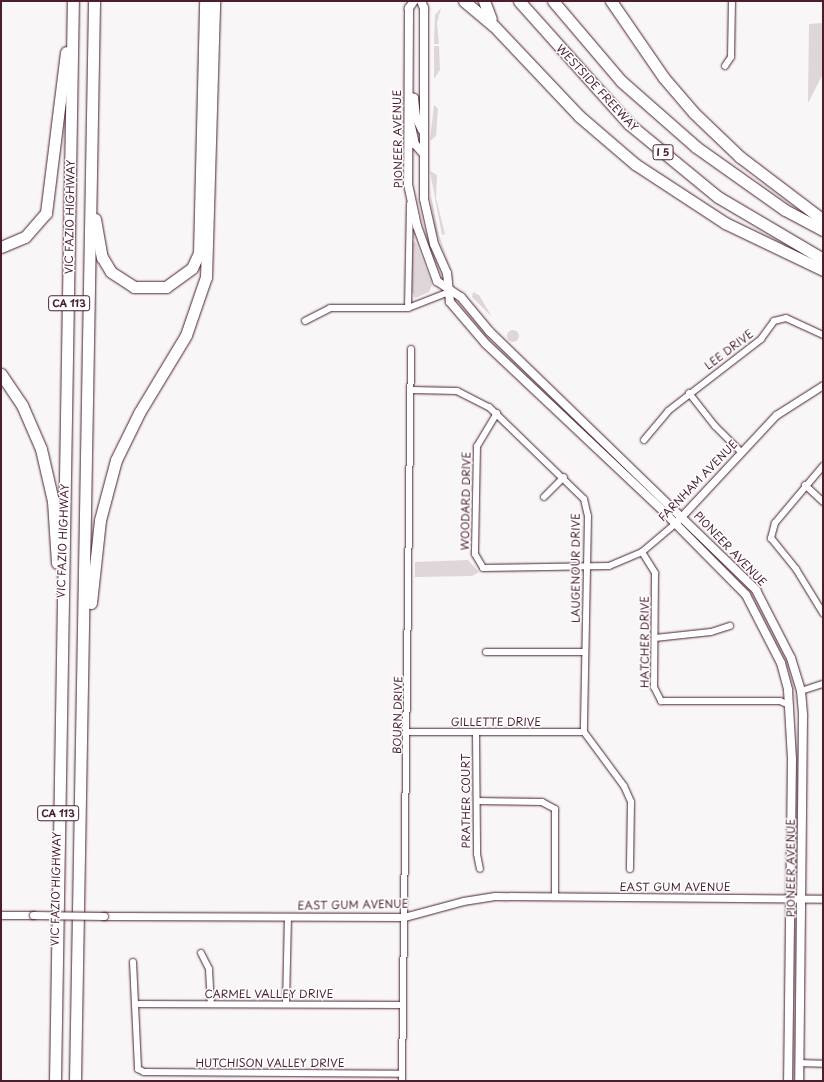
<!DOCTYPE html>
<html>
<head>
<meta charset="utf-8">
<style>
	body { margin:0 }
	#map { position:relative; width:824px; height:1082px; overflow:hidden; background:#f8f6f7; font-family:"Playpen Sans",sans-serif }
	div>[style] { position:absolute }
	.green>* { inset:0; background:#ded6d9 }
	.round { border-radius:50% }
	.roads { filter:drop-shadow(0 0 1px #4a1f2b) drop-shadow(0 0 1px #4a1f2b) }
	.minor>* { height:6px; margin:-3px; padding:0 3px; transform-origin:3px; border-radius:3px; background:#fff }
	.tertiary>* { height:7px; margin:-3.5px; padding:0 3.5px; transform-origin:3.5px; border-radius:3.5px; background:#fff }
	.secondary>* { height:8px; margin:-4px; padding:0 4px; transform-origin:4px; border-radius:4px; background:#fff }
	.motorway>* { height:11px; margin:-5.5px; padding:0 5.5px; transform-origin:5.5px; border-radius:5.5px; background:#fff }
	.bridges { filter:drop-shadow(0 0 1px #4a1f2b) drop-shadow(0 0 1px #4a1f2b) }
	.tertiary-bridge>* { height:7px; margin:-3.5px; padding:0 3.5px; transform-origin:3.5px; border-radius:3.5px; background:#fff }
	span { translate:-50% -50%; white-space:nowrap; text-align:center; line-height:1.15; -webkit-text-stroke:3px #fff; paint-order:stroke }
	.shield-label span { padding:1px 3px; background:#fff; border:1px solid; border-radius:3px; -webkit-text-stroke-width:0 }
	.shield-label { font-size:10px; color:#4a1f2b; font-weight:700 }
	.street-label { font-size:11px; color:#4a1f2b }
	.frame { position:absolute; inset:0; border:2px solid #4a1f2b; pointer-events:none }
</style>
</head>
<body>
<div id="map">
	<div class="green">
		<div style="clip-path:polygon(441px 8px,437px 23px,439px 44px,434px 44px,435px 15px)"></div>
		<div style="clip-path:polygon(823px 23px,823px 74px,808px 103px,809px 24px)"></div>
		<div style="clip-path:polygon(434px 46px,439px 46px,440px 70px,434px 79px)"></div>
		<div style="clip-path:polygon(434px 105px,438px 109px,436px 136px,430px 141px)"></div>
		<div style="clip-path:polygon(430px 171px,437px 175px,436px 198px,445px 234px,442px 235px)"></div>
		<div style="clip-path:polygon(428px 181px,439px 235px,451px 269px,435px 229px)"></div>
		<div style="clip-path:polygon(412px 241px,416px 243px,432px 285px,429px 292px,415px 298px,411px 289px)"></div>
		<div style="clip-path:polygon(473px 292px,479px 295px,492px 317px,472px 297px)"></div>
		<div class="round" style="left:507px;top:330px;width:12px;height:12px"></div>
		<div style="clip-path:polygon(468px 560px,479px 572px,472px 576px,415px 577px,415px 562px)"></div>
	</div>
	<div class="roads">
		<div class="minor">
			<div style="left:725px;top:66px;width:11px;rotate:-56deg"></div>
			<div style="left:731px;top:57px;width:56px;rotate:-89deg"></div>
			<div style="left:408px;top:308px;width:104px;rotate:-88.9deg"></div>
			<div style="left:305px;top:321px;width:28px;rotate:-27deg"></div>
			<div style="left:330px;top:308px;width:78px"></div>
			<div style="left:408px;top:308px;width:44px;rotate:-21.3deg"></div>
			<div style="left:412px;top:390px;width:45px;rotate:1.3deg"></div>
			<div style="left:457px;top:391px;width:36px;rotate:27deg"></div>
			<div style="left:489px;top:407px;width:132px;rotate:44.1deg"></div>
			<div style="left:584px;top:499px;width:17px;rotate:77deg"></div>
			<div style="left:588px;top:516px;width:216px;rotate:91.1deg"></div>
			<div style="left:689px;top:393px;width:42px;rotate:51.8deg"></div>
			<div style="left:715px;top:426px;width:37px;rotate:45deg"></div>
			<div style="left:497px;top:413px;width:39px;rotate:121deg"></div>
			<div style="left:477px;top:446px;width:108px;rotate:91.1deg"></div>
			<div style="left:475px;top:554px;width:16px;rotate:60deg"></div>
			<div style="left:483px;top:568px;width:126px;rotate:-0.9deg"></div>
			<div style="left:609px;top:566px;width:36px;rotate:-23deg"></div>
			<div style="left:642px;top:552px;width:43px;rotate:-40.3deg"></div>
			<div style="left:644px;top:440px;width:38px;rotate:-50deg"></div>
			<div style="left:668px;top:411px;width:118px;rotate:-37.7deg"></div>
			<div style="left:761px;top:339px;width:22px;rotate:-54deg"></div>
			<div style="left:774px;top:321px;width:12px;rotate:-14deg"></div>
			<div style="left:786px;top:318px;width:41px;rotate:24.7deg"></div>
			<div style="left:823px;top:466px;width:75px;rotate:130.1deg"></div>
			<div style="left:775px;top:523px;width:16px;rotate:105deg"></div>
			<div style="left:771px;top:538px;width:40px;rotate:51deg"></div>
			<div style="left:796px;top:569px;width:52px;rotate:58.5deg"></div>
			<div style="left:805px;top:485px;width:25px;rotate:43deg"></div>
			<div style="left:544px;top:497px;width:28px;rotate:-45deg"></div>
			<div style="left:642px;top:552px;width:25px;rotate:58deg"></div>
			<div style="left:655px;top:573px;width:114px;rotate:90.5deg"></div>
			<div style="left:654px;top:687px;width:16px;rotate:63deg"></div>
			<div style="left:661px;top:701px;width:119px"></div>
			<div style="left:780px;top:701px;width:10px;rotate:24deg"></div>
			<div style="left:655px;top:638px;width:56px;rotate:-6.1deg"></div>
			<div style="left:711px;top:632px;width:20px;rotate:-18deg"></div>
			<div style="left:486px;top:652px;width:99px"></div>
			<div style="left:801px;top:691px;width:23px;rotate:-18deg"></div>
			<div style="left:408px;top:732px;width:176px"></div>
			<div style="left:476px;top:732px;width:122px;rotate:89.5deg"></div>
			<div style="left:477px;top:854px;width:15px;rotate:79deg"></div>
			<div style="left:584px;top:732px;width:67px;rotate:53.5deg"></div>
			<div style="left:624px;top:786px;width:17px;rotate:66deg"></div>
			<div style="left:631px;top:802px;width:67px;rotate:90.9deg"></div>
			<div style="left:477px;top:801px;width:65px;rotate:0.9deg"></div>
			<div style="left:542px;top:802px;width:15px;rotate:28deg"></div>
			<div style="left:555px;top:809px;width:87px;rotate:90deg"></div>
			<div style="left:201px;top:953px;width:18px;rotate:63deg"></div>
			<div style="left:209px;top:969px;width:34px;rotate:87deg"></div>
			<div style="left:133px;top:962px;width:107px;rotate:87.3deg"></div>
			<div style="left:138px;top:1069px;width:7px;rotate:27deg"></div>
			<div style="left:144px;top:1072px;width:258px;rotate:0.4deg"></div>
			<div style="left:136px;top:1004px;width:266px;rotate:0.2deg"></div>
			<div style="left:286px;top:1004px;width:87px;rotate:-88.7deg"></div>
			<div style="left:799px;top:1063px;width:24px;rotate:2deg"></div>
			<div style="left:402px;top:1081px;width:732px;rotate:-89.3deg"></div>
		</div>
		<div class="tertiary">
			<div style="left:678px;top:520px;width:144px;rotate:-47deg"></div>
			<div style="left:776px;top:415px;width:56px;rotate:-32.6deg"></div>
			<div style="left:1px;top:915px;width:32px"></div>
			<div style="left:104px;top:916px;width:300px;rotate:0.2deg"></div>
			<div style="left:404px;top:917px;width:61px;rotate:-15.2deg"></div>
			<div style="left:463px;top:901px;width:32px;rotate:-9deg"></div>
			<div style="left:495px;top:896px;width:328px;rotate:0.5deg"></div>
		</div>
		<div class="secondary">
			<div style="left:414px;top:1px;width:9px;rotate:126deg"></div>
			<div style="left:409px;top:8px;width:176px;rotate:90.3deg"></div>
			<div style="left:408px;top:184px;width:43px;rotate:77.9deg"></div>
			<div style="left:417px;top:226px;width:59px;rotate:70deg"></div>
			<div style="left:437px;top:281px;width:29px;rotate:34deg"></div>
			<div style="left:461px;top:297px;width:45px;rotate:50.4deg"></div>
			<div style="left:490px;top:332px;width:371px;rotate:44.1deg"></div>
			<div style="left:756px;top:590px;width:76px;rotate:62.8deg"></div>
			<div style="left:791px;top:658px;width:34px;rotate:73deg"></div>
			<div style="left:801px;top:691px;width:25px;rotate:85deg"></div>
			<div style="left:803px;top:716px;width:365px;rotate:90.6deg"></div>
			<div style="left:421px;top:1px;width:8px;rotate:67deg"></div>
			<div style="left:424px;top:8px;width:191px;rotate:90deg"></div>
			<div style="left:424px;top:199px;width:46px;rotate:77.5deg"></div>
			<div style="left:434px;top:244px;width:32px;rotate:66deg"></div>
			<div style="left:447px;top:273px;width:29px;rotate:84deg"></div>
			<div style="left:450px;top:302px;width:55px;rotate:49.4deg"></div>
			<div style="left:486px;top:344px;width:245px;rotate:43.3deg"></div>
			<div style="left:664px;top:512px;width:117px;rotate:45.3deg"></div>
			<div style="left:746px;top:595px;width:76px;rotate:62.8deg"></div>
			<div style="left:781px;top:663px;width:28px;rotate:75deg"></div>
			<div style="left:788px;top:690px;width:69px;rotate:86.7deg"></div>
			<div style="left:792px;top:759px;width:322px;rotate:90.7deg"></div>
			<div style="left:409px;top:96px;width:5px;rotate:22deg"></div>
			<div style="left:414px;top:98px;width:19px;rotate:84deg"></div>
			<div style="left:416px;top:117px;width:14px;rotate:65deg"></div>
			<div style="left:410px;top:121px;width:24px;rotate:78deg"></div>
			<div style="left:415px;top:144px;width:11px;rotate:49deg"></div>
		</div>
		<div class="motorway">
			<div style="left:464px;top:1px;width:38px;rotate:40deg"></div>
			<div style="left:493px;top:25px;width:125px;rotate:46.6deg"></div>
			<div style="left:579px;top:116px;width:74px;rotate:40.6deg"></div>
			<div style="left:635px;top:164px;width:108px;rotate:33.2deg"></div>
			<div style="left:725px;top:223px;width:109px;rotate:25.6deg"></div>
			<div style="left:484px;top:1px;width:19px;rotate:69deg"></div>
			<div style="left:519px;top:1px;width:165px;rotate:48.2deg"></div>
			<div style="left:629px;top:124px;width:115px;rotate:39.4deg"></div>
			<div style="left:718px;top:197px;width:122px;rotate:30.6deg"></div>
			<div style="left:553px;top:1px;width:105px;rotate:49.6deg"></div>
			<div style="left:621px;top:81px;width:100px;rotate:41.3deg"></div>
			<div style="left:696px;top:147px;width:109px;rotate:35.3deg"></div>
			<div style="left:785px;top:210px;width:43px;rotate:27.8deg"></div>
			<div style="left:611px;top:1px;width:93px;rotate:55.5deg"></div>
			<div style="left:664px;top:78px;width:46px;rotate:49.4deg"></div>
			<div style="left:694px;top:113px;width:64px;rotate:43.7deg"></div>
			<div style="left:740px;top:157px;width:104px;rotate:37.2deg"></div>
			<div style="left:95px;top:219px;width:39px;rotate:80deg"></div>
			<div style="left:102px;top:257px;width:17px;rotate:59deg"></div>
			<div style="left:111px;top:272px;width:27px;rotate:33deg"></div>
			<div style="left:134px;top:287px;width:32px"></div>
			<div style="left:166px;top:287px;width:32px;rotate:-36deg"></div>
			<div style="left:192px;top:268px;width:17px;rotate:-65deg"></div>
			<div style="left:199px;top:253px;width:252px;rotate:-88.6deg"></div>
			<div style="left:1px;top:247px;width:26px;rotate:-23deg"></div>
			<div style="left:25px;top:237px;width:32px;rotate:-49deg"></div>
			<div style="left:46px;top:213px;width:162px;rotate:-82.9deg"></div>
			<div style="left:1px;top:374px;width:37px;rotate:56deg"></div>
			<div style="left:22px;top:405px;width:48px;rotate:66.6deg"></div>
			<div style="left:41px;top:449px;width:53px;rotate:77deg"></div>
			<div style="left:53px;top:501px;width:62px;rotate:86.3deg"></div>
			<div style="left:91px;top:603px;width:83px;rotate:-83.8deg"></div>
			<div style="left:100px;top:520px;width:62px;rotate:-75.1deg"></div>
			<div style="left:116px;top:460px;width:52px;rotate:-63.9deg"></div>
			<div style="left:139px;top:413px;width:91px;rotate:-58.9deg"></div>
			<div style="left:186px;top:335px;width:61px;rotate:-71deg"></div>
			<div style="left:206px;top:277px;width:276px;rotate:-88.3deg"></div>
			<div style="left:55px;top:1081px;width:1080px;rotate:-89.05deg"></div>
			<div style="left:75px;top:1081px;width:1080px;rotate:-88.99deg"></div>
		</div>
	</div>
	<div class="bridges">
		<div class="tertiary-bridge">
			<div style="left:33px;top:915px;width:71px;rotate:0.8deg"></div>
		</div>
	</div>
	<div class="shield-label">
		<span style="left:663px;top:152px">I 5</span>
		<span style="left:69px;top:303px">CA 113</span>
		<span style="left:58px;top:813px">CA 113</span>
	</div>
	<div class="street-label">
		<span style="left:597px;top:88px;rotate:47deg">WESTSIDE FREEWAY</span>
		<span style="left:398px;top:139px;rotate:-91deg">PIONEER AVENUE</span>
		<span style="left:70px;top:217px;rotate:-89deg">VIC FAZIO HIGHWAY</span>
		<span style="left:729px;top:350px;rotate:-37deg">LEE DRIVE</span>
		<span style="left:698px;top:481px;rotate:-46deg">FARNHAM AVENUE</span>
		<span style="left:466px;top:501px;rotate:-89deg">WOODARD DRIVE</span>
		<span style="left:63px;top:541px;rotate:-88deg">VIC FAZIO HIGHWAY</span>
		<span style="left:730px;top:549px;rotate:46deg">PIONEER AVENUE</span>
		<span style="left:576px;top:568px;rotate:-90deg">LAUGENOUR DRIVE</span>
		<span style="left:645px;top:642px;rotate:-90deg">HATCHER DRIVE</span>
		<span style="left:398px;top:715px;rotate:-89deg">BOURN DRIVE</span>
		<span style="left:496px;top:722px">GILLETTE DRIVE</span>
		<span style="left:466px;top:801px;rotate:-90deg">PRATHER COURT</span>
		<span style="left:791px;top:868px;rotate:-90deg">PIONEER AVENUE</span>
		<span style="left:675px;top:887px">EAST GUM AVENUE</span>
		<span style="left:56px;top:889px;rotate:-89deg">VIC FAZIO HIGHWAY</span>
		<span style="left:353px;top:905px;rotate:-1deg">EAST GUM AVENUE</span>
		<span style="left:269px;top:994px">CARMEL VALLEY DRIVE</span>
		<span style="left:270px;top:1063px">HUTCHISON VALLEY DRIVE</span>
	</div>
	<div class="frame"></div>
</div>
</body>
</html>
